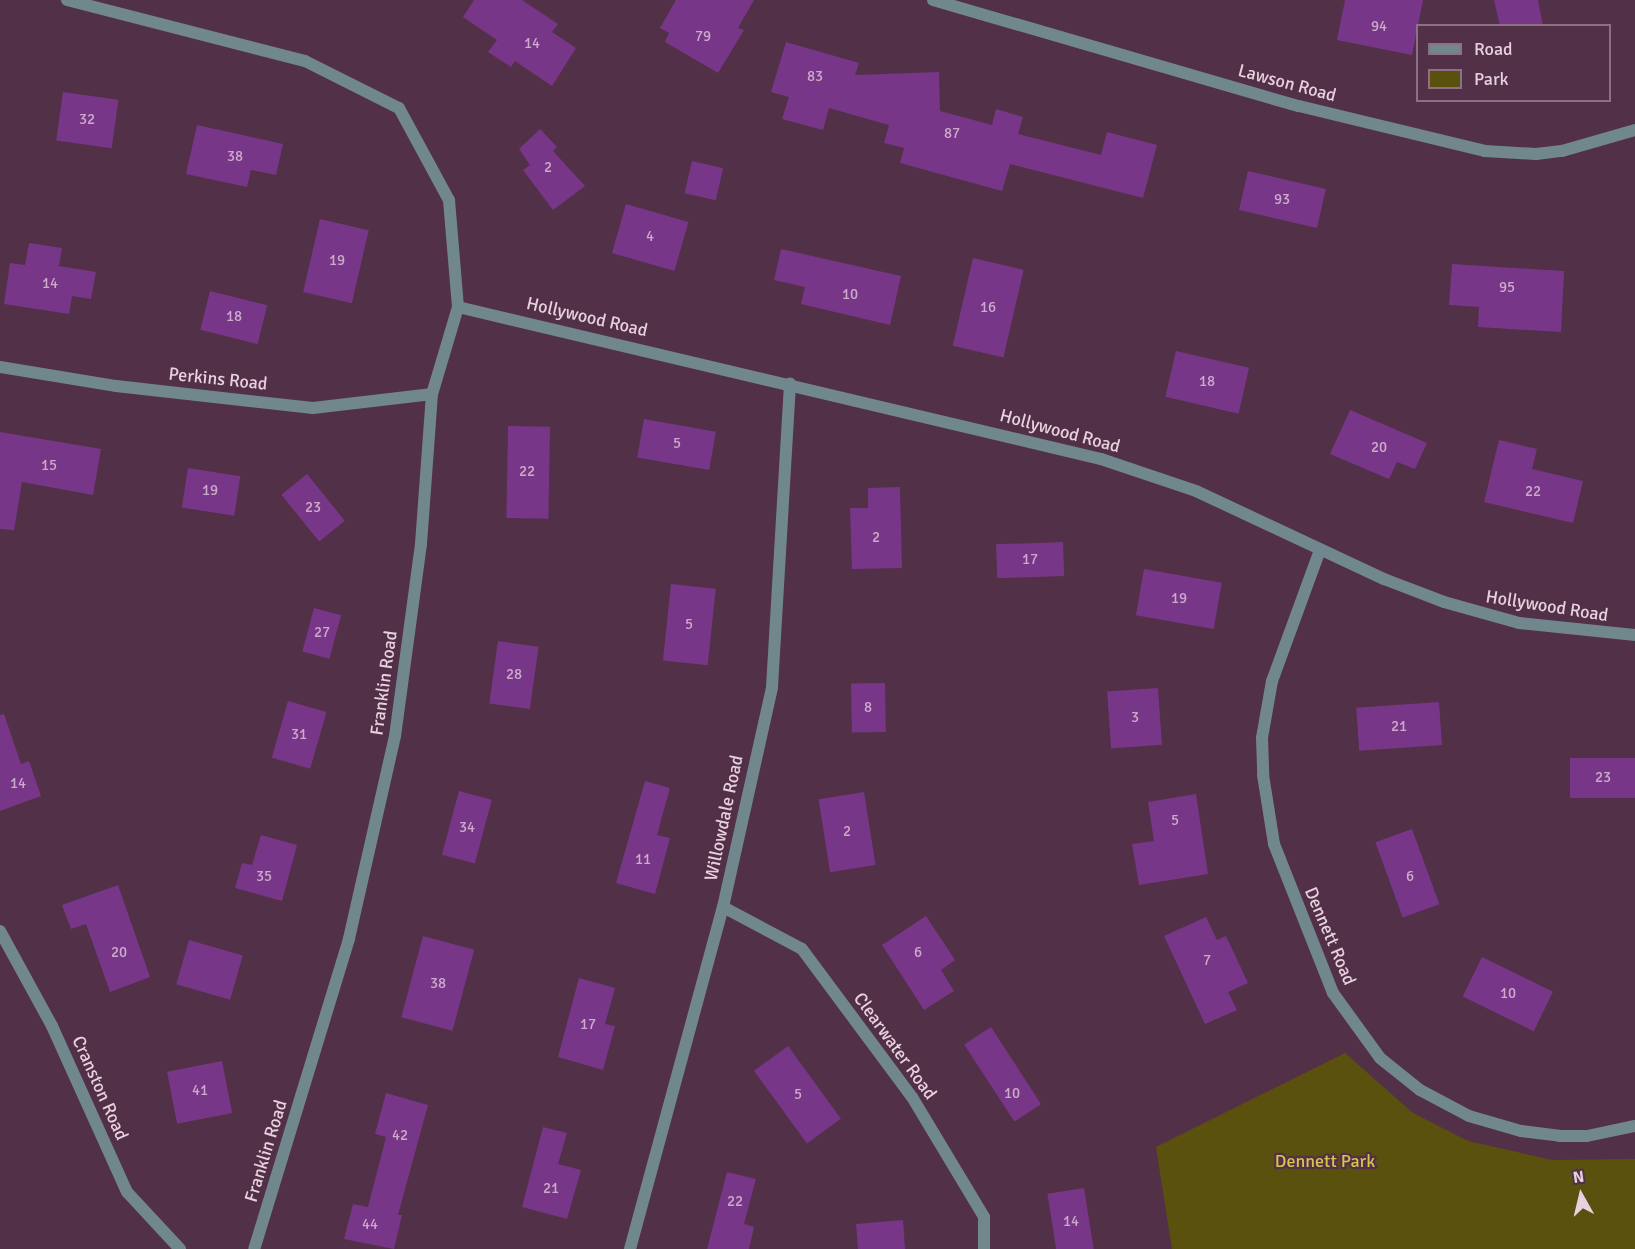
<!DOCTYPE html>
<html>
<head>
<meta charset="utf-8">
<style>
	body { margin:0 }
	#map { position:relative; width:1635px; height:1249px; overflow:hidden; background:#523047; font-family:Signika,sans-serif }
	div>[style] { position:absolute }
	.green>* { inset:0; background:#5b510f }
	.building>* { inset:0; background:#783688; transform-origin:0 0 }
	.minor>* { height:12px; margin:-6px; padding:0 6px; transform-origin:6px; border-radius:6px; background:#71878e }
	span { translate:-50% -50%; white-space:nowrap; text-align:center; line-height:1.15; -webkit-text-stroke:4.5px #523047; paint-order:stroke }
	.number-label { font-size:15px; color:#ccaac9 }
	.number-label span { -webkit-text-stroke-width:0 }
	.street-label { font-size:18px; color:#e8d1df }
	.park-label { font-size:18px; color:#d8c34d }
	.legend { position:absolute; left:1416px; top:24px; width:195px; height:78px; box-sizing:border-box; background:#523047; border:2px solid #8e7084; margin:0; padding:8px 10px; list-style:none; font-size:18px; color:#e8d1df }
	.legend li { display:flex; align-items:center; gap:12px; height:30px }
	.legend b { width:30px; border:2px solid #8e7084 }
	.north { position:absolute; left:1551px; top:1165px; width:60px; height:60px; -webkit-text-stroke:4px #523047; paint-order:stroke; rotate:352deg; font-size:16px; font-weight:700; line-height:24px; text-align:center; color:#e8d1df }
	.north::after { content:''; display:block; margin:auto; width:21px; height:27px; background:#e8d1df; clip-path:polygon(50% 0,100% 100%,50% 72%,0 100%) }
</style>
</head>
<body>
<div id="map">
	<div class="green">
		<div style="clip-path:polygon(1345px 1053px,1413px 1113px,1468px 1141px,1552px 1160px,1635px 1159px,1635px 1249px,1172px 1249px,1156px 1147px)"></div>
	</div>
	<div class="building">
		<div style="clip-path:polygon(474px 0,522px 0,558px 24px,552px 32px,576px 48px,552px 86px,515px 61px,511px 67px,488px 52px,497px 40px,463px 17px)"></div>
		<div style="clip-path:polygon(676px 0,754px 0,738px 28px,744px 30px,718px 73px,665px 42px,669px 33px,660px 28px)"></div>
		<div style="clip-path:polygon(1345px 0,1423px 0,1412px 55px,1337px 40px)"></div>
		<div style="clip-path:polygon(1494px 0,1538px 0,1543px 26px,1500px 26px)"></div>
		<div style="clip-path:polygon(786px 42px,859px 63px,855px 75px,939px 72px,940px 111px,992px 125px,996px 109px,1023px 117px,1018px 134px,1101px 155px,1107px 132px,1157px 145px,1143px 198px,1010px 164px,1002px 191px,900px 163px,904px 148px,884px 143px,889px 125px,829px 108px,823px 130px,782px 119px,789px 97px,771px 92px)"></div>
		<div style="left:63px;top:92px;width:56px;height:49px;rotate:8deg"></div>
		<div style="clip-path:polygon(197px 125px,283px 144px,276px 175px,251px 170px,247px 187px,186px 174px)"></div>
		<div style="clip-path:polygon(540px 129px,557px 147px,553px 151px,585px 186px,553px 210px,523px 170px,530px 165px,519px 149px)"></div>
		<div style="left:692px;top:161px;width:32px;height:33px;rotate:13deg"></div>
		<div style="left:1248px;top:171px;width:80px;height:40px;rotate:13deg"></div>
		<div style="left:626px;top:204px;width:65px;height:51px;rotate:16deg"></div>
		<div style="left:320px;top:219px;width:50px;height:75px;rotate:13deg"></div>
		<div style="clip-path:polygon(29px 243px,62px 248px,59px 266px,96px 272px,91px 299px,72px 296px,69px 314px,4px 304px,10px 263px,25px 265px)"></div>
		<div style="clip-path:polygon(781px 249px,901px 276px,890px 325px,801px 304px,805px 287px,774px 280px)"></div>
		<div style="left:973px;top:258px;width:52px;height:90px;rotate:13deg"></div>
		<div style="clip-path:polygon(1452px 264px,1564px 271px,1561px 332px,1478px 327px,1479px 307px,1449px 305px)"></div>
		<div style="left:210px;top:291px;width:59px;height:40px;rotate:14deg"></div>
		<div style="left:1176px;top:351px;width:75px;height:47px;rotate:13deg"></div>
		<div style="clip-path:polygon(1350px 410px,1427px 443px,1415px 469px,1397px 462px,1389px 479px,1330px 454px)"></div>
		<div style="left:644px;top:419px;width:73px;height:39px;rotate:10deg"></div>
		<div style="left:508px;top:426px;width:42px;height:92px;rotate:1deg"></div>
		<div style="clip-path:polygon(0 432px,101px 449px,93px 495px,22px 482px,14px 530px,0 529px)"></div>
		<div style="clip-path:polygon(1499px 440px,1537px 449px,1532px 469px,1583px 481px,1573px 523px,1484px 502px)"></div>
		<div style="left:188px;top:468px;width:53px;height:40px;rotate:9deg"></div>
		<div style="left:307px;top:474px;width:60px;height:33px;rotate:51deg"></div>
		<div style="clip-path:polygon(900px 487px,902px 568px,852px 569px,850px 508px,868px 508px,868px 488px)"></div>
		<div style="left:1063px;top:542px;width:34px;height:67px;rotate:88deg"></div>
		<div style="left:1144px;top:569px;width:79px;height:47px;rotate:10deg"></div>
		<div style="left:671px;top:584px;width:45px;height:77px;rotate:6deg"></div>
		<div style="left:314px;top:608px;width:28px;height:45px;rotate:15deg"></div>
		<div style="left:498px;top:641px;width:41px;height:63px;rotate:8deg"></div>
		<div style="left:885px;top:683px;width:49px;height:34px;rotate:89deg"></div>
		<div style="left:1158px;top:688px;width:57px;height:51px;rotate:86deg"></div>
		<div style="left:288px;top:701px;width:40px;height:59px;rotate:16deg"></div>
		<div style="left:1439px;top:702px;width:43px;height:83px;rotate:86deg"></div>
		<div style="clip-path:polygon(4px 714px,21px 764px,29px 761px,41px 796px,0 811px,0 715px)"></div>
		<div style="left:1570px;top:758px;width:65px;height:40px"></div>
		<div style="clip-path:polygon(645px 781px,670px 788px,657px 835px,670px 838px,655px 894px,616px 883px)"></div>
		<div style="left:459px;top:791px;width:34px;height:66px;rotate:15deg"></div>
		<div style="left:864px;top:792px;width:74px;height:46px;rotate:81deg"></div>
		<div style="clip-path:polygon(1196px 794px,1208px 874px,1139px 885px,1132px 844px,1154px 841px,1148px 802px)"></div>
		<div style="left:1412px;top:829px;width:80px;height:39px;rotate:70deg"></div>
		<div style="clip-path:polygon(261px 835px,297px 845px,282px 901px,235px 888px,242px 863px,252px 865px)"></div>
		<div style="clip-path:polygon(118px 885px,150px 977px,110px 992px,86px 924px,71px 929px,62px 905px)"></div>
		<div style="clip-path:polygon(926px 916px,955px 960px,941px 970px,954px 991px,924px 1010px,882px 945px)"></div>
		<div style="clip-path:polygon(1206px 917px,1217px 940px,1226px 936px,1248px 983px,1228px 992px,1237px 1010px,1205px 1024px,1164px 936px)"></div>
		<div style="left:423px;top:936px;width:53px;height:84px;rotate:15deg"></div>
		<div style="left:189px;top:940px;width:56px;height:46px;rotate:16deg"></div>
		<div style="left:1482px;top:957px;width:79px;height:44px;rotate:26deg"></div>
		<div style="clip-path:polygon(579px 978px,615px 988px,605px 1024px,615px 1026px,603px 1070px,558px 1057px)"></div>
		<div style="left:991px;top:1027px;width:92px;height:32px;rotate:57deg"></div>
		<div style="left:788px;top:1046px;width:90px;height:42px;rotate:54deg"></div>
		<div style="left:222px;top:1061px;width:53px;height:56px;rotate:79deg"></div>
		<div style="clip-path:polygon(386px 1093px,428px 1105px,398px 1215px,402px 1215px,394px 1249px,344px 1239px,353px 1204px,368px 1207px,386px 1137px,375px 1134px)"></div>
		<div style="clip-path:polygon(543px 1127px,567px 1133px,558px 1164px,581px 1170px,567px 1219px,522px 1207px)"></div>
		<div style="clip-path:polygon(727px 1172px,756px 1179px,744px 1224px,754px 1227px,749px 1249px,707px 1249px)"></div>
		<div style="left:1084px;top:1188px;width:62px;height:37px;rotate:81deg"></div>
		<div style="clip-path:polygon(903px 1220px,905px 1249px,858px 1249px,856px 1224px)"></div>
	</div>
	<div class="minor">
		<div style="left:67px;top:0;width:246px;rotate:14.4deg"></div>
		<div style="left:305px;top:61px;width:105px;rotate:26.6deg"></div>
		<div style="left:399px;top:108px;width:105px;rotate:61.5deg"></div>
		<div style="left:449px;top:200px;width:107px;rotate:85.2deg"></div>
		<div style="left:458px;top:307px;width:91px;rotate:106.6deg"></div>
		<div style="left:432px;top:394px;width:150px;rotate:94.2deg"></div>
		<div style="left:421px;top:544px;width:194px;rotate:97.7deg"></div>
		<div style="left:395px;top:736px;width:208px;rotate:102.8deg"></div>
		<div style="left:349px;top:939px;width:324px;rotate:107deg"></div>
		<div style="left:933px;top:0;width:381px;rotate:16.2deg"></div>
		<div style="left:1299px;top:106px;width:191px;rotate:13.6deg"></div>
		<div style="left:1485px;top:151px;width:51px;rotate:3.4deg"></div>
		<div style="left:1536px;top:154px;width:26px;rotate:-7deg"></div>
		<div style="left:1562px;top:151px;width:76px;rotate:-16deg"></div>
		<div style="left:458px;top:307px;width:661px;rotate:13.3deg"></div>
		<div style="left:1101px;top:459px;width:100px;rotate:18.6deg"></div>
		<div style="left:1196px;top:491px;width:208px;rotate:25.1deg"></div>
		<div style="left:1384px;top:579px;width:64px;rotate:21deg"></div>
		<div style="left:1444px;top:602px;width:78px;rotate:15.6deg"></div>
		<div style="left:1519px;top:623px;width:117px;rotate:5.9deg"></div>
		<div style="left:0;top:367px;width:118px;rotate:9.3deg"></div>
		<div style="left:116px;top:386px;width:198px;rotate:6.4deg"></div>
		<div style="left:313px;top:408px;width:120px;rotate:-6.7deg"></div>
		<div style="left:1320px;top:550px;width:140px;rotate:110.1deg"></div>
		<div style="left:1272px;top:681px;width:58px;rotate:100deg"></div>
		<div style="left:1262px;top:738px;width:37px;rotate:88deg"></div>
		<div style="left:1263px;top:775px;width:70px;rotate:80.9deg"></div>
		<div style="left:1274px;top:844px;width:160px;rotate:68.4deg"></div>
		<div style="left:1333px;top:993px;width:80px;rotate:54.1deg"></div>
		<div style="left:1380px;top:1058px;width:51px;rotate:38.7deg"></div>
		<div style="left:1420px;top:1090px;width:55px;rotate:28deg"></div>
		<div style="left:1469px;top:1116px;width:54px;rotate:16.1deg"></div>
		<div style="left:1521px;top:1131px;width:38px;rotate:7deg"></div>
		<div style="left:1559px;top:1136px;width:28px"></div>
		<div style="left:1587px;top:1136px;width:49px;rotate:-11.8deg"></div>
		<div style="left:723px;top:907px;width:89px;rotate:28deg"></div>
		<div style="left:802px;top:949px;width:184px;rotate:53.4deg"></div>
		<div style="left:912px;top:1097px;width:140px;rotate:59deg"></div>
		<div style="left:984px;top:1217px;width:32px;rotate:90deg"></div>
		<div style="left:0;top:931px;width:108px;rotate:61.3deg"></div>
		<div style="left:52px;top:1026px;width:182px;rotate:65.7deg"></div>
		<div style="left:127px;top:1192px;width:78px;rotate:47.1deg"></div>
		<div style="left:630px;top:1249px;width:354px;rotate:-74.8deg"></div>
		<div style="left:723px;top:907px;width:225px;rotate:-77.4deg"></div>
		<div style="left:772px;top:687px;width:304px;rotate:-86.6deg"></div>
	</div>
	<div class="number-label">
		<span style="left:1379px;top:27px">94</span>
		<span style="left:703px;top:37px">79</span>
		<span style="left:532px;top:44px">14</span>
		<span style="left:815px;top:77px">83</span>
		<span style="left:87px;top:120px">32</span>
		<span style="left:952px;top:134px">87</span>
		<span style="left:235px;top:157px">38</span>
		<span style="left:548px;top:168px">2</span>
		<span style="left:1282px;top:200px">93</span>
		<span style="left:650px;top:237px">4</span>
		<span style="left:337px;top:261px">19</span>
		<span style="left:50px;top:284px">14</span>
		<span style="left:1507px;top:288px">95</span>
		<span style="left:850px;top:295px">10</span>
		<span style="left:988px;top:308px">16</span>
		<span style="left:234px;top:317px">18</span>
		<span style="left:1207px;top:382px">18</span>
		<span style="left:677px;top:444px">5</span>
		<span style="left:1379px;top:448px">20</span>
		<span style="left:49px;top:466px">15</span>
		<span style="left:527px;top:472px">22</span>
		<span style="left:210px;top:491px">19</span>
		<span style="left:1533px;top:492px">22</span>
		<span style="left:313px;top:508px">23</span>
		<span style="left:876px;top:538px">2</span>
		<span style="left:1030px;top:560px">17</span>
		<span style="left:1179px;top:599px">19</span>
		<span style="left:689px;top:625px">5</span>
		<span style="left:322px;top:633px">27</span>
		<span style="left:514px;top:675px">28</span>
		<span style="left:868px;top:708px">8</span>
		<span style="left:1135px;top:718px">3</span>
		<span style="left:1399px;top:727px">21</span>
		<span style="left:299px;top:735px">31</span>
		<span style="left:1603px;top:778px">23</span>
		<span style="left:18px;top:784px">14</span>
		<span style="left:1175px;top:821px">5</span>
		<span style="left:467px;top:828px">34</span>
		<span style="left:847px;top:832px">2</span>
		<span style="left:643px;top:860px">11</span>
		<span style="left:264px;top:877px">35</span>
		<span style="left:1410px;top:877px">6</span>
		<span style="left:119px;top:953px">20</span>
		<span style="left:918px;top:953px">6</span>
		<span style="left:1207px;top:961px">7</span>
		<span style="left:438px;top:984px">38</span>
		<span style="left:1508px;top:994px">10</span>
		<span style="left:588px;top:1025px">17</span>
		<span style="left:200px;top:1091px">41</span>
		<span style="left:1012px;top:1094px">10</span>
		<span style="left:798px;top:1095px">5</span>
		<span style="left:400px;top:1136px">42</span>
		<span style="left:551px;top:1189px">21</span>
		<span style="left:735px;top:1202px">22</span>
		<span style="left:1071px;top:1222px">14</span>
		<span style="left:370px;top:1225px">44</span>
	</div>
	<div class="street-label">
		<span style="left:1287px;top:83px;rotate:15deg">Lawson Road</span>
		<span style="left:587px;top:317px;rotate:13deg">Hollywood Road</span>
		<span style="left:218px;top:379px;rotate:6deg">Perkins Road</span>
		<span style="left:1060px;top:431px;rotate:15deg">Hollywood Road</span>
		<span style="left:1547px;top:606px;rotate:9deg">Hollywood Road</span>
		<span style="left:384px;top:683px;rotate:-82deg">Franklin Road</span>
		<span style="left:724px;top:818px;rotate:-78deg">Willowdale Road</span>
		<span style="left:1330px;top:936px;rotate:67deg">Dennett Road</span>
		<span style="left:895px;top:1046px;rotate:54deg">Clearwater Road</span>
		<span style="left:100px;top:1088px;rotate:66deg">Cranston Road</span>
		<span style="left:266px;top:1151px;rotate:-73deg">Franklin Road</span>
	</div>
	<div class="park-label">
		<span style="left:1325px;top:1161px">Dennett Park</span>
	</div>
	<ul class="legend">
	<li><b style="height:8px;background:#71878e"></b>Road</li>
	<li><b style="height:16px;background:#5b510f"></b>Park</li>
	</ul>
	<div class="north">N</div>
</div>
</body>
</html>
